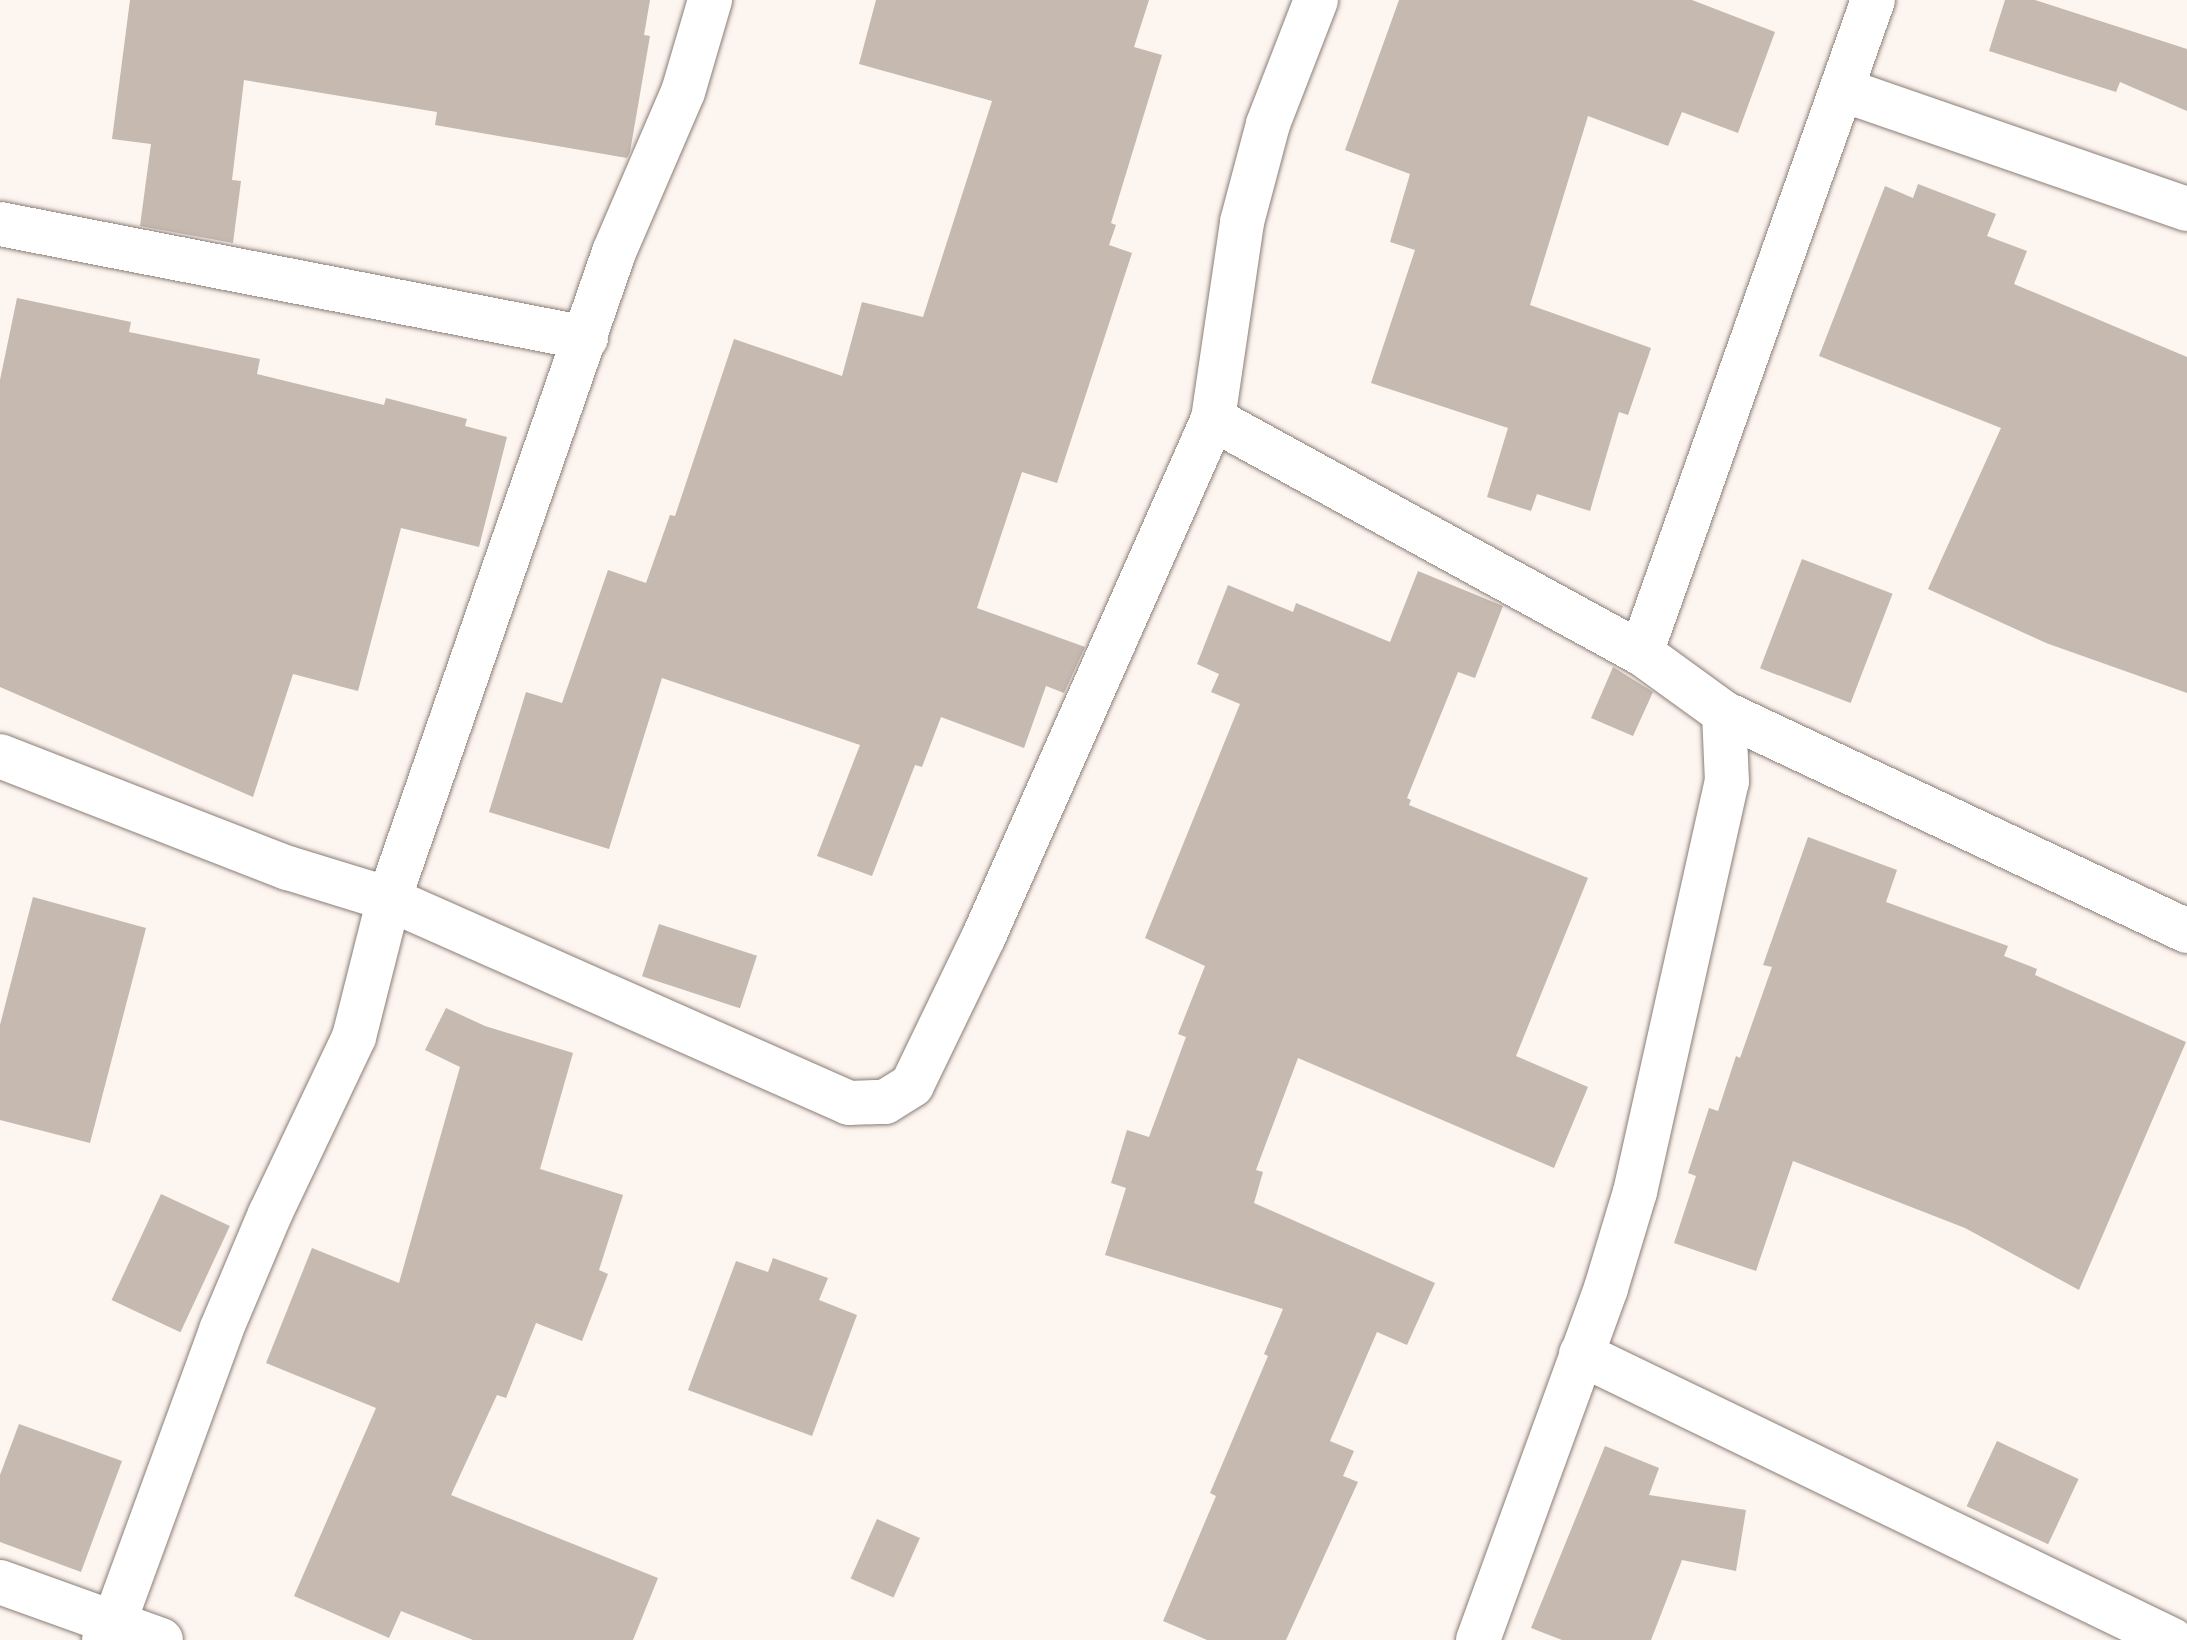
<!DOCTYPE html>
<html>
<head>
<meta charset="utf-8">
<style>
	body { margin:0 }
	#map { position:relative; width:2187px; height:1640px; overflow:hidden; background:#fdf5f0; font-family:Roboto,sans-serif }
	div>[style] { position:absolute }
	.building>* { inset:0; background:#c5b9b0; transform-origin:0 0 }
	.roads { filter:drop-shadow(0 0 2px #8a7e76) drop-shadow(0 0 2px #8a7e76) }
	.street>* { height:44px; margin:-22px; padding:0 22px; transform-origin:22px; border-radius:22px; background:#fff }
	span { translate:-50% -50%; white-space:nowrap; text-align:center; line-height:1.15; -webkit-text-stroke:6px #fff; paint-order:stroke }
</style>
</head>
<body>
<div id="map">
	<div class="building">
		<div style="clip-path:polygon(130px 0,650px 0,644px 35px,650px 36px,630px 152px,627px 158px,435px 125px,437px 112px,244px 80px,232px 180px,241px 181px,233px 243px,140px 226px,151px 144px,112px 139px)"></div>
		<div style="clip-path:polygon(876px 0,1149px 0,1134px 47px,1162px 55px,1111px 223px,1116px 225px,1109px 245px,1132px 253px,1057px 483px,1022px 472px,977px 608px,1085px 647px,1064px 693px,1046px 686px,1024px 748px,941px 717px,922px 767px,915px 765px,872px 876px,817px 856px,860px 745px,662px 678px,609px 849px,489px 812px,526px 692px,562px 703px,608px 570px,646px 583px,670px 515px,675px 516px,734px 339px,842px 376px,862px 302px,923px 317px,992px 101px,859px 64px)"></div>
		<div style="clip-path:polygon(1399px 0,1692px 0,1775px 32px,1738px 133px,1682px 112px,1668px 146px,1588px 116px,1530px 305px,1651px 348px,1628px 415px,1619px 412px,1590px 511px,1537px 494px,1531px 511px,1487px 497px,1508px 428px,1371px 383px,1415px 250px,1390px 242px,1410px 174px,1345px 150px)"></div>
		<div style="clip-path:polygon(2005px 0,2035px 0,2187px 49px,2187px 111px,2120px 82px,2116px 92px,1989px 51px)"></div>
		<div style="clip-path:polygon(1918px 184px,1996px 214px,1987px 236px,2027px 251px,2014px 284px,2187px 357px,2187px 693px,2046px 643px,1928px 589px,2001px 428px,1819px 356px,1885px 186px,1913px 198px)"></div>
		<div style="clip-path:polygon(17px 298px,131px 322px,129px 332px,260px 359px,257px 374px,384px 405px,386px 398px,467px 419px,465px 426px,507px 437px,479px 547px,401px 528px,358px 691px,293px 674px,253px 797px,0 687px,0 380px)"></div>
		<div style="left:1802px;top:559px;width:97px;height:117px;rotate:21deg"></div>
		<div style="clip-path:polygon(1418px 571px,1503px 606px,1475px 678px,1458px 672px,1407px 798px,1411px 800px,1409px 805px,1588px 878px,1516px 1056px,1588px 1087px,1554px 1168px,1298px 1058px,1256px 1170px,1263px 1172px,1254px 1203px,1435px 1283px,1407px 1345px,1377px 1332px,1330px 1441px,1354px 1451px,1343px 1476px,1358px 1482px,1286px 1640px,1207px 1640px,1163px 1621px,1216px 1496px,1210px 1493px,1268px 1356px,1264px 1354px,1283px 1309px,1105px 1255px,1126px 1188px,1111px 1183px,1127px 1130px,1149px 1137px,1186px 1037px,1178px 1034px,1205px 966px,1145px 938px,1240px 704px,1211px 692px,1219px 674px,1197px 664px,1228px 585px,1293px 612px,1296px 603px,1390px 642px)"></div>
		<div style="clip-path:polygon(1613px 667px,1653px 692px,1633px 736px,1591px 718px)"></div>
		<div style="clip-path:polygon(1808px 837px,1897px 870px,1886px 902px,2008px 946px,2004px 956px,2037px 969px,2035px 975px,2186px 1042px,2079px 1290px,1965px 1228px,1793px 1161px,1756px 1271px,1674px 1243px,1696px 1176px,1688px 1173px,1709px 1108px,1718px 1111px,1736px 1056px,1740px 1058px,1772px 967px,1763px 965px)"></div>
		<div style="clip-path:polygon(33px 897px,146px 928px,90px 1143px,0 1120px,0 1025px)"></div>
		<div style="left:659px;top:924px;width:103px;height:55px;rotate:18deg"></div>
		<div style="clip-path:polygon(446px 1008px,485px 1026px,573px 1053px,540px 1169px,623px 1195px,599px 1270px,608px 1274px,582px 1341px,536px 1323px,506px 1398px,497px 1395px,451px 1495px,658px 1578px,633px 1640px,473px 1640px,401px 1611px,389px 1638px,294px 1596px,376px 1408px,266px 1363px,312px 1248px,399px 1283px,460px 1067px,425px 1050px)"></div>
		<div style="left:161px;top:1194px;width:76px;height:117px;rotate:25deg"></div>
		<div style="clip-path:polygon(773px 1258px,828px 1278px,819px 1300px,857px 1315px,812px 1436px,688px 1390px,736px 1261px,768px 1272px)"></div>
		<div style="clip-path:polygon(19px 1424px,122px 1461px,81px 1572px,0 1542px,0 1475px)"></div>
		<div style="left:1997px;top:1441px;width:90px;height:72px;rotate:25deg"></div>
		<div style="clip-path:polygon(1605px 1446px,1659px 1468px,1649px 1495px,1746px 1510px,1736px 1571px,1682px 1560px,1651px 1640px,1562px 1640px,1531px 1628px)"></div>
		<div style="left:877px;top:1519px;width:47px;height:65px;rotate:24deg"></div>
	</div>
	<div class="roads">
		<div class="street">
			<div style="left:1843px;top:90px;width:364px;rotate:19.1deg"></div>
			<div style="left:0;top:224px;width:597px;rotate:11.01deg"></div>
			<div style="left:1213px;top:419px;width:488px;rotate:28.7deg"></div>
			<div style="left:1724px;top:713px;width:512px;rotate:25.21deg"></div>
			<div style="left:0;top:756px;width:309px;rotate:21.3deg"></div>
			<div style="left:288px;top:868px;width:106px;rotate:17.1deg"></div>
			<div style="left:389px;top:899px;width:503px;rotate:23.92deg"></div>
			<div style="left:849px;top:1103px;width:36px;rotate:-2deg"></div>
			<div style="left:885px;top:1102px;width:32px;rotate:-32deg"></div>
			<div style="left:912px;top:1085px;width:165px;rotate:-64.2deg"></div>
			<div style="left:984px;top:936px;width:565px;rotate:-66.11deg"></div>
			<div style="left:1213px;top:419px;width:199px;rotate:-81.6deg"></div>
			<div style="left:1242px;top:222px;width:101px;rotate:-75.1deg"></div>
			<div style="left:1268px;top:124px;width:133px;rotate:-68.8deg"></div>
			<div style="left:1581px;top:1354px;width:657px;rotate:25.82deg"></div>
			<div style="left:0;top:1582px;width:171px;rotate:19.8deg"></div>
			<div style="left:104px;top:1640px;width:20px;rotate:-60deg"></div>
			<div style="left:114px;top:1623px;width:312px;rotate:-69.9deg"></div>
			<div style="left:221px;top:1330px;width:126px;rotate:-67.1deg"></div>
			<div style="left:270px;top:1214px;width:196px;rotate:-64.6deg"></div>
			<div style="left:354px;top:1037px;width:142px;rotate:-75.8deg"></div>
			<div style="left:389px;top:899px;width:685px;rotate:-70.82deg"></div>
			<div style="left:614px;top:252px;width:174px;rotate:-66.7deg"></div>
			<div style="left:683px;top:92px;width:96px;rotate:-73.6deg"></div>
			<div style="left:1478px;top:1640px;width:375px;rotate:-70deg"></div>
			<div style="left:1606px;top:1288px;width:100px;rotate:-73.2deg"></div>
			<div style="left:1635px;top:1192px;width:420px;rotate:-77.4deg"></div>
			<div style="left:1727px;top:782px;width:69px;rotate:-92.5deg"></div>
			<div style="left:1724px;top:713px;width:102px;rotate:-144.1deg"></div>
			<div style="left:1641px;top:653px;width:693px;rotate:-70.44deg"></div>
		</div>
	</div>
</div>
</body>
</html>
